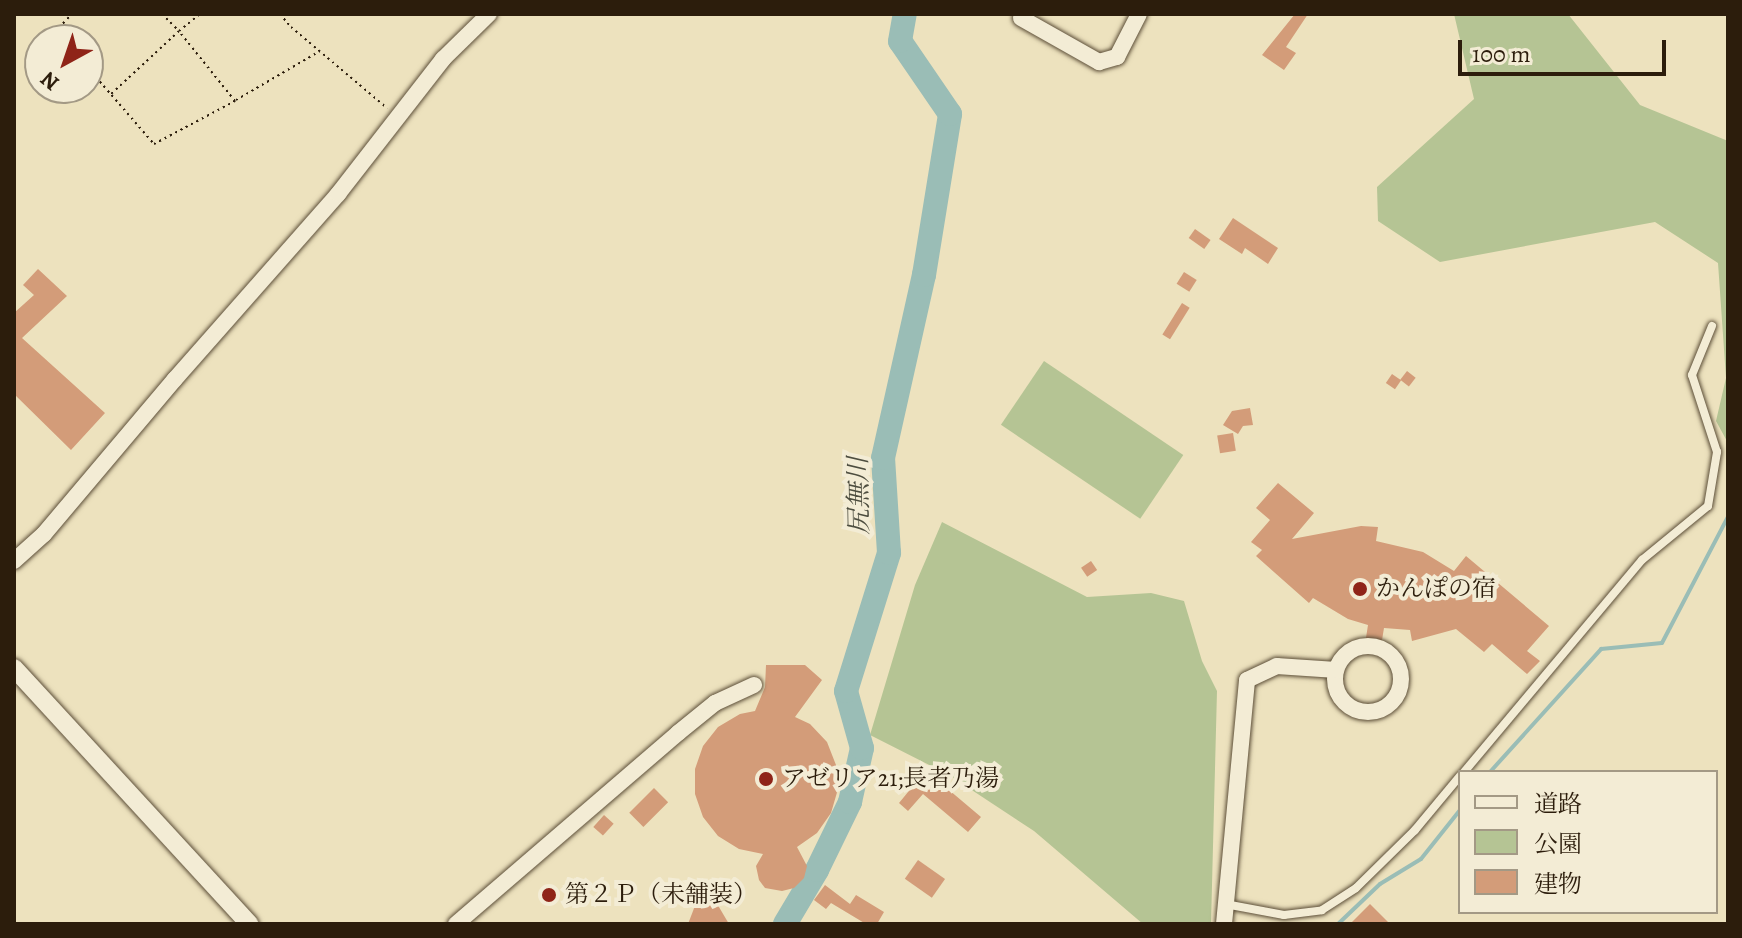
<!DOCTYPE html>
<html>
<head>
<meta charset="utf-8">
<style>
	body { margin:0 }
	#map { position:relative; width:1742px; height:938px; overflow:hidden; background:#ede2be; font-family:Alegreya,"Noto Serif JP",serif }
	div>[style] { position:absolute }
	.green>* { inset:0; background:#b5c494; transform-origin:0 0 }
	.stream>* { height:4px; margin:-2px; padding:0 2px; transform-origin:2px; border-radius:2px; background:#9abdb6 }
	.river>* { height:24px; margin:-12px; padding:0 12px; transform-origin:12px; border-radius:12px; background:#9abdb6 }
	.building>* { inset:0; background:#d39c79; transform-origin:0 0 }
	.path>* { height:2px; margin-top:-1px; transform-origin:0; background:repeating-linear-gradient(90deg,#2c1d0c 0 2px,transparent 0 6px) }
	.roads { filter:drop-shadow(0 0 2px #5c4e38) drop-shadow(0 0 2px #5c4e38) }
	.service>* { height:8px; margin:-4px; padding:0 4px; transform-origin:4px; border-radius:4px; background:#f3ecd5 }
	.minor>* { height:16px; margin:-8px; padding:0 8px; transform-origin:8px; border-radius:8px; background:#f3ecd5 }
	.minor>.ring { margin:-8px; padding:0; box-sizing:content-box; background:none; border:16px solid #f3ecd5; border-radius:50% }
	.tertiary>* { height:18px; margin:-9px; padding:0 9px; transform-origin:9px; border-radius:9px; background:#f3ecd5 }
	.dots>* { width:22px; height:22px; translate:-50% -50%; box-sizing:border-box; border:4px solid #f3ecd5; border-radius:50% }
	span { translate:-50% -50%; white-space:nowrap; text-align:center; line-height:1.15; -webkit-text-stroke:8px #f3ecd5; paint-order:stroke }
	.poi-label { font-size:24px; color:#2c1d0c }
	.left { translate:0 -50%; text-align:left }
	.water-label { font-size:26px; color:#4d4d3f; font-style:italic }
	.frame { position:absolute; inset:0; border:16px solid #2c1d0c; pointer-events:none }
	.legend { position:absolute; left:1458px; top:770px; width:260px; height:144px; box-sizing:border-box; background:#f3ecd5; border:2px solid #a39985; margin:0; padding:10px 14px; list-style:none; font-size:24px; color:#2c1d0c }
	.legend li { display:flex; align-items:center; gap:16px; height:40px }
	.legend b { width:40px; border:2px solid #a39985 }
	.north { position:absolute; left:24px; top:24px; width:80px; height:80px; box-sizing:border-box; background:#f3ecd5; border:2px solid #a39985; border-radius:50%; rotate:220deg; font-size:22px; font-weight:700; line-height:32px; text-align:center; color:#2c1d0c }
	.north::after { content:''; display:block; margin:auto; width:28px; height:36px; background:#8f2418; clip-path:polygon(50% 0,100% 100%,50% 72%,0 100%) }
	.scale { position:absolute; left:1458px; top:40px; width:208px; height:36px; box-sizing:border-box; border:4px solid #2c1d0c; border-top:0; padding-left:10px; font-size:24px; line-height:28px; white-space:nowrap; color:#2c1d0c; -webkit-text-stroke:6px #f3ecd5; paint-order:stroke }
</style>
</head>
<body>
<div id="map">
	<div class="green">
		<div style="clip-path:polygon(1454px 14px,1568px 14px,1640px 105px,1728px 141px,1728px 443px,1716px 421px,1726px 378px,1718px 263px,1655px 222px,1440px 262px,1378px 221px,1377px 187px,1474px 99px)"></div>
		<div style="left:1044px;top:361px;width:168px;height:77px;rotate:34deg"></div>
		<div style="clip-path:polygon(942px 522px,1087px 597px,1151px 593px,1184px 601px,1202px 661px,1217px 691px,1211px 924px,1143px 924px,1034px 831px,949px 775px,870px 735px,915px 585px)"></div>
	</div>
	<div class="stream">
		<div style="left:1728px;top:448px;width:11px;rotate:90deg"></div>
		<div style="left:1490px;top:772px;width:166px;rotate:-47.9deg"></div>
		<div style="left:1601px;top:649px;width:61px;rotate:-5.6deg"></div>
		<div style="left:1662px;top:643px;width:142px;rotate:-62.4deg"></div>
		<div style="left:1338px;top:924px;width:58px;rotate:-43.6deg"></div>
		<div style="left:1380px;top:884px;width:48px;rotate:-31.4deg"></div>
		<div style="left:1421px;top:859px;width:63px;rotate:-51.5deg"></div>
	</div>
	<div class="river">
		<div style="left:785px;top:924px;width:63px;rotate:-59.3deg"></div>
		<div style="left:817px;top:870px;width:76px;rotate:-64.1deg"></div>
		<div style="left:850px;top:802px;width:55px;rotate:-77.5deg"></div>
		<div style="left:862px;top:748px;width:59px;rotate:-105.7deg"></div>
		<div style="left:846px;top:691px;width:145px;rotate:-72.7deg"></div>
		<div style="left:889px;top:553px;width:95px;rotate:-93.6deg"></div>
		<div style="left:883px;top:458px;width:188px;rotate:-77.4deg"></div>
		<div style="left:924px;top:275px;width:163px;rotate:-80.8deg"></div>
		<div style="left:950px;top:114px;width:88px;rotate:-124.4deg"></div>
		<div style="left:900px;top:41px;width:27px;rotate:-80deg"></div>
	</div>
	<div class="building">
		<div style="clip-path:polygon(1295px 14px,1308px 14px,1286px 47px,1296px 53px,1284px 70px,1262px 55px)"></div>
		<div style="clip-path:polygon(1233px 218px,1278px 248px,1268px 264px,1245px 248px,1242px 254px,1219px 239px)"></div>
		<div style="left:1195px;top:229px;width:19px;height:11px;rotate:35deg"></div>
		<div style="clip-path:polygon(38px 269px,67px 296px,22px 338px,105px 413px,71px 450px,14px 394px,14px 313px,34px 295px,23px 285px)"></div>
		<div style="left:1184px;top:272px;width:15px;height:14px;rotate:32deg"></div>
		<div style="left:1182px;top:303px;width:9px;height:37px;rotate:32deg"></div>
		<div style="left:1407px;top:371px;width:11px;height:11px;rotate:38deg"></div>
		<div style="left:1392px;top:374px;width:11px;height:11px;rotate:34deg"></div>
		<div style="clip-path:polygon(1250px 408px,1253px 425px,1243px 426px,1238px 434px,1223px 425px,1232px 411px)"></div>
		<div style="left:1233px;top:433px;width:18px;height:16px;rotate:81deg"></div>
		<div style="clip-path:polygon(1278px 483px,1314px 513px,1292px 539px,1361px 526px,1378px 527px,1376px 541px,1423px 552px,1454px 571px,1466px 556px,1549px 626px,1527px 651px,1540px 661px,1527px 674px,1492px 644px,1484px 652px,1456px 629px,1412px 641px,1410px 630px,1384px 628px,1381px 646px,1365px 644px,1368px 625px,1348px 619px,1313px 598px,1309px 603px,1256px 556px,1262px 550px,1251px 542px,1270px 520px,1256px 508px)"></div>
		<div style="left:1091px;top:561px;width:11px;height:12px;rotate:56deg"></div>
		<div style="clip-path:polygon(766px 665px,805px 665px,822px 680px,795px 717px,810px 724px,827px 742px,836px 765px,838px 789px,831px 813px,817px 833px,797px 847px,807px 866px,804px 878px,794px 888px,782px 891px,765px 888px,759px 880px,756px 866px,763px 854px,739px 849px,718px 836px,703px 817px,695px 794px,695px 769px,703px 746px,718px 727px,740px 714px,755px 711px,765px 687px)"></div>
		<div style="clip-path:polygon(922px 775px,933px 783px,936px 779px,981px 817px,968px 832px,923px 794px,908px 811px,899px 803px)"></div>
		<div style="left:654px;top:788px;width:20px;height:35px;rotate:45deg"></div>
		<div style="left:604px;top:815px;width:13px;height:16px;rotate:42deg"></div>
		<div style="left:918px;top:860px;width:33px;height:23px;rotate:35deg"></div>
		<div style="clip-path:polygon(825px 885px,850px 904px,856px 895px,884px 912px,877px 924px,866px 924px,831px 903px,826px 909px,814px 900px)"></div>
		<div style="clip-path:polygon(698px 898px,716px 902px,729px 924px,688px 924px)"></div>
		<div style="clip-path:polygon(1370px 904px,1390px 924px,1350px 924px)"></div>
	</div>
	<div class="path">
		<div style="left:162px;top:14px;width:24px;rotate:45deg"></div>
		<div style="left:179px;top:31px;width:27px;rotate:-39deg"></div>
		<div style="left:280px;top:14px;width:17px;rotate:50deg"></div>
		<div style="left:291px;top:27px;width:126px;rotate:40.2deg"></div>
		<div style="left:63px;top:40px;width:11px;rotate:-135deg"></div>
		<div style="left:55px;top:32px;width:25px;rotate:-47deg"></div>
		<div style="left:88px;top:68px;width:101px;rotate:49deg"></div>
		<div style="left:154px;top:144px;width:92px;rotate:-28deg"></div>
		<div style="left:235px;top:101px;width:90px;rotate:-128.7deg"></div>
		<div style="left:179px;top:31px;width:93px;rotate:137.2deg"></div>
		<div style="left:236px;top:100px;width:97px;rotate:-30.3deg"></div>
	</div>
	<div class="roads">
		<div class="service">
			<div style="left:1464px;top:772px;width:277px;rotate:-50deg"></div>
			<div style="left:1642px;top:560px;width:85px;rotate:-39.3deg"></div>
			<div style="left:1708px;top:506px;width:55px;rotate:-80.5deg"></div>
			<div style="left:1717px;top:452px;width:81px;rotate:-108deg"></div>
			<div style="left:1692px;top:375px;width:53px;rotate:-67.8deg"></div>
			<div style="left:1225px;top:904px;width:60px;rotate:10.6deg"></div>
			<div style="left:1284px;top:915px;width:38px;rotate:-7deg"></div>
			<div style="left:1322px;top:910px;width:40px;rotate:-32.9deg"></div>
			<div style="left:1356px;top:888px;width:83px;rotate:-44.5deg"></div>
			<div style="left:1415px;top:830px;width:70px;rotate:-50.2deg"></div>
		</div>
		<div class="minor">
			<div style="left:1021px;top:18px;width:90px;rotate:29.4deg"></div>
			<div style="left:1099px;top:62px;width:19px;rotate:-16deg"></div>
			<div style="left:1117px;top:57px;width:48px;rotate:-62.9deg"></div>
			<div style="left:14px;top:561px;width:40px;rotate:-42deg"></div>
			<div style="left:44px;top:534px;width:203px;rotate:-49.8deg"></div>
			<div style="left:175px;top:379px;width:247px;rotate:-48.6deg"></div>
			<div style="left:338px;top:194px;width:171px;rotate:-52.1deg"></div>
			<div style="left:443px;top:59px;width:64px;rotate:-44.4deg"></div>
			<div class="ring" style="left:1335px;top:646px;width:50px;height:50px"></div>
			<div style="left:456px;top:924px;width:293px;rotate:-40.7deg"></div>
			<div style="left:678px;top:733px;width:48px;rotate:-39deg"></div>
			<div style="left:715px;top:703px;width:43px;rotate:-24.8deg"></div>
			<div style="left:1224px;top:924px;width:245px;rotate:-84.6deg"></div>
			<div style="left:1247px;top:680px;width:33px;rotate:-25deg"></div>
			<div style="left:1277px;top:666px;width:59px;rotate:3.9deg"></div>
		</div>
		<div class="tertiary">
			<div style="left:14px;top:668px;width:348px;rotate:47.4deg"></div>
		</div>
	</div>
	<div class="dots">
		<div style="left:1360px;top:589px;background:#8f2418"></div>
		<div style="left:766px;top:779px;background:#8f2418"></div>
		<div style="left:549px;top:895px;background:#8f2418"></div>
	</div>
	<div class="poi-label">
		<span class="left" style="left:1376px;top:589px">かんぽの宿</span>
		<span class="left" style="left:782px;top:779px">アゼリア21;長者乃湯</span>
		<span class="left" style="left:565px;top:895px">第２Ｐ（未舗装）</span>
	</div>
	<div class="water-label">
		<span style="left:859px;top:496px;rotate:-91deg">尻無川</span>
	</div>
	<div class="frame"></div>
	<ul class="legend">
	<li><b style="height:10px;background:#f3ecd5"></b>道路</li>
	<li><b style="height:22px;background:#b5c494"></b>公園</li>
	<li><b style="height:22px;background:#d39c79"></b>建物</li>
	</ul>
	<div class="north">N</div>
	<div class="scale">100 m</div>
</div>
</body>
</html>
